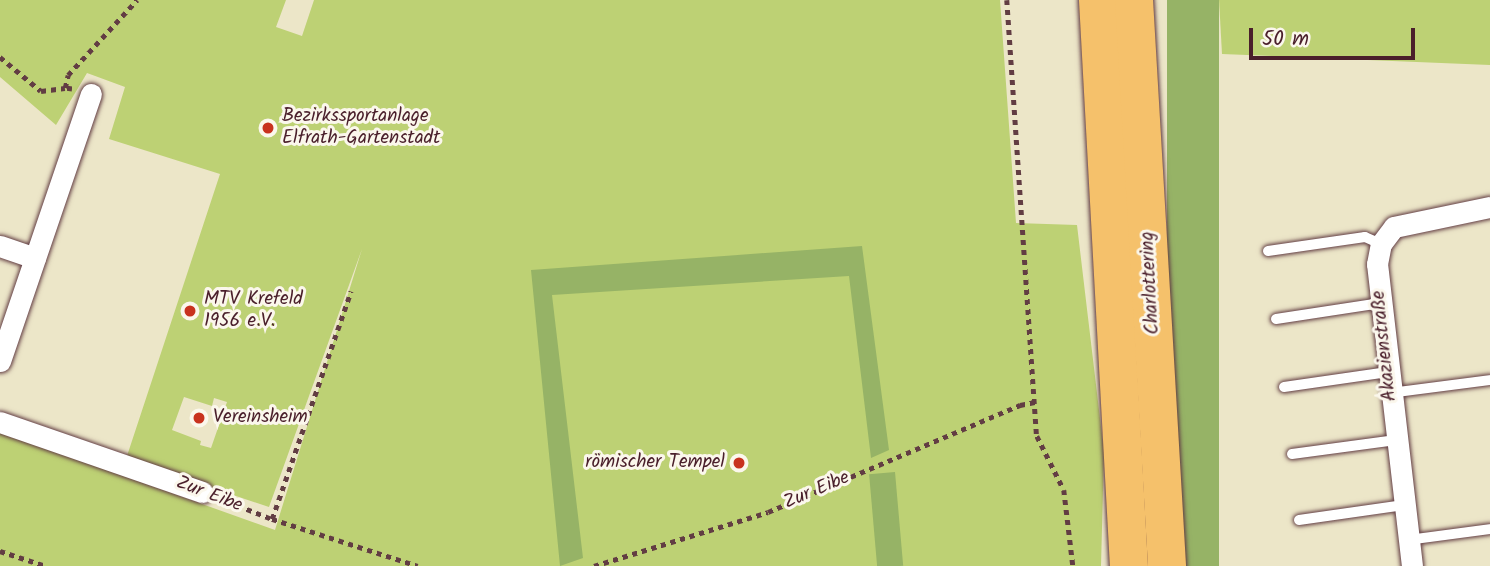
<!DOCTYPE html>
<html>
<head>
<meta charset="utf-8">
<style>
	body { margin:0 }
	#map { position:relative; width:1490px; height:566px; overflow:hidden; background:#ece6c8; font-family:Kalam,sans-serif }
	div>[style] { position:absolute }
	.green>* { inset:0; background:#bdd174 }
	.forest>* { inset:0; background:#96b366; transform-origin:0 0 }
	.path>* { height:4.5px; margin-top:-2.25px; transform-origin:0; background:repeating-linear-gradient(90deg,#623d43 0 5px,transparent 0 10px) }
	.roads { filter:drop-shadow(0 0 2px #623d43) drop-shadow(0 0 2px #623d43) }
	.lane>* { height:10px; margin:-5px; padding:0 5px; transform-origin:5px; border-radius:5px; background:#fff }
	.street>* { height:21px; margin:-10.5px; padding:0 10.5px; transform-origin:10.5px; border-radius:10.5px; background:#fff }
	.highway>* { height:38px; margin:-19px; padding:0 19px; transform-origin:19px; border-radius:19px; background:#f5c16b }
	.dots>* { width:19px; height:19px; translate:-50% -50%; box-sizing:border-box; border:4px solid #fbf7ec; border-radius:50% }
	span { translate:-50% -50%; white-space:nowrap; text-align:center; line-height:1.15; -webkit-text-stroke:6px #fbf7ec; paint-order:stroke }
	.poi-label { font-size:19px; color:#4a1f2b }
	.left { translate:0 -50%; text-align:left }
	.right { translate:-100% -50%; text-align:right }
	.street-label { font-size:19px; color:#4a1f2b }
	.scale { position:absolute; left:1249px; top:28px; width:166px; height:32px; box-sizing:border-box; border:4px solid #4a1f2b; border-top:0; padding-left:9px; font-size:21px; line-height:24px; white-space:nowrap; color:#4a1f2b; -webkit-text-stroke:5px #fbf7ec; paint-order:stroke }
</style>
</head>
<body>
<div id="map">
	<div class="green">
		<div style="clip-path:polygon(evenodd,0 0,286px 0,276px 27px,302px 36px,314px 0,1000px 0,1016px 223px,1077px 225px,1104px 452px,1101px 566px,0 566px,0 432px,275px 530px,362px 249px,269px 507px,126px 459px,220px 174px,109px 139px,125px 87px,87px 73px,56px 125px,0 77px,0 0,184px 397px,212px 406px,214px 398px,227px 402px,211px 448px,200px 445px,201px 441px,172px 430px,184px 397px)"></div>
		<div style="clip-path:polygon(1219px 0,1490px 0,1490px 65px,1222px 54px)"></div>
	</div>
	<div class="forest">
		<div style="left:1167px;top:0;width:52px;height:567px"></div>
		<div style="clip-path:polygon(862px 246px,889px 450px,871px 458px,849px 276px,552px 295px,583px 558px,560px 566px,531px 270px)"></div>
		<div style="left:895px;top:472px;width:94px;height:26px;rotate:85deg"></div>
	</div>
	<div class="path">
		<div style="left:1007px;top:0;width:437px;rotate:86.1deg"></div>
		<div style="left:1037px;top:436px;width:60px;rotate:63.4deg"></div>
		<div style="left:1064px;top:490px;width:77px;rotate:83.2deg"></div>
		<div style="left:0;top:57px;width:53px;rotate:39.7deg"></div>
		<div style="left:41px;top:91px;width:24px;rotate:-7deg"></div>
		<div style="left:72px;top:89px;width:7px;rotate:-172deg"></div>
		<div style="left:65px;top:88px;width:13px;rotate:-77deg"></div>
		<div style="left:68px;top:75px;width:102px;rotate:-47.4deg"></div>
		<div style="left:219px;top:498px;width:57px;rotate:21.6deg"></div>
		<div style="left:272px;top:519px;width:153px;rotate:17.8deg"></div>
		<div style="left:272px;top:519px;width:241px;rotate:-70.9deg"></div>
		<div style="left:0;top:551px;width:48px;rotate:18.1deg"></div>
		<div style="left:594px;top:566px;width:182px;rotate:-17.2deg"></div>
		<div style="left:768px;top:512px;width:274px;rotate:-23deg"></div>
		<div style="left:1020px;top:405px;width:15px;rotate:-11deg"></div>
	</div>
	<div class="roads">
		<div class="lane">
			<div style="left:1268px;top:251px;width:98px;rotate:-8.2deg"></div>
			<div style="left:1365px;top:237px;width:17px;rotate:24deg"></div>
			<div style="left:1276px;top:319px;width:106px;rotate:-8.7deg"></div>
			<div style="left:1284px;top:387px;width:105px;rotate:-8.2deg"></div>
			<div style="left:1390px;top:393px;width:101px;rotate:-7.4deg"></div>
			<div style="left:1292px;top:454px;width:105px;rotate:-7.7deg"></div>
			<div style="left:1299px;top:520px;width:106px;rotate:-8.1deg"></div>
			<div style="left:1408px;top:540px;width:83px;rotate:-7.6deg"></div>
		</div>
		<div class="street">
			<div style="left:0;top:246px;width:37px;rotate:19deg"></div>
			<div style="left:0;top:361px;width:282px;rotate:-71.2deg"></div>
			<div style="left:0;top:422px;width:214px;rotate:19.1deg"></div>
			<div style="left:1412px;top:566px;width:304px;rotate:-96.6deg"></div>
			<div style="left:1377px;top:264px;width:20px;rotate:-79deg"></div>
			<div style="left:1381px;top:244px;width:21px;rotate:-53deg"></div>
			<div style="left:1394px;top:227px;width:98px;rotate:-11.8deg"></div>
		</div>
		<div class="highway">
			<div style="left:1098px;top:0;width:567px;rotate:86.87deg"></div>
			<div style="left:1134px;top:0;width:567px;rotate:86.66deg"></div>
		</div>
	</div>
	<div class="dots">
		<div style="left:268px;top:128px;background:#c8321e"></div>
		<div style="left:190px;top:311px;background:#c8321e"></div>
		<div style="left:199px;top:418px;background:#c8321e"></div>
		<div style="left:739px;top:463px;background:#c8321e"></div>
	</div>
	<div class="poi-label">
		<span class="left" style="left:282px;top:128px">Bezirkssportanlage<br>Elfrath-Gartenstadt</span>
		<span class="left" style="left:204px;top:311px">MTV Krefeld<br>1956 e.V.</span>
		<span class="left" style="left:213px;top:418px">Vereinsheim</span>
		<span class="right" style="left:725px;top:463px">römischer Tempel</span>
	</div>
	<div class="street-label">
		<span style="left:1151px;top:283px;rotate:-93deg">Charlottering</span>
		<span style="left:1385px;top:346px;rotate:-96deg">Akazienstraße</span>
		<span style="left:817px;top:491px;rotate:-23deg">Zur Eibe</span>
		<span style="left:209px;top:495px;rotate:21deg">Zur Eibe</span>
	</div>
	<div class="scale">50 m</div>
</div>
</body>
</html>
